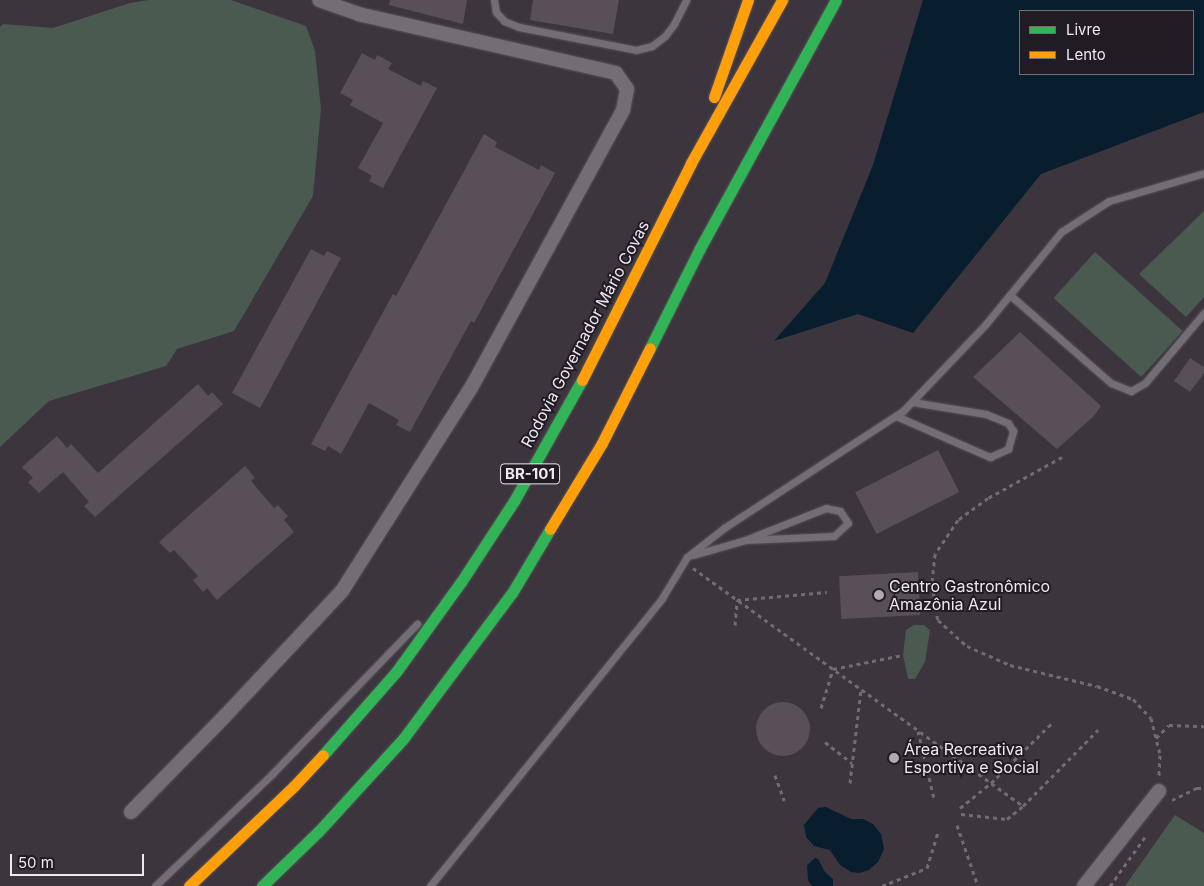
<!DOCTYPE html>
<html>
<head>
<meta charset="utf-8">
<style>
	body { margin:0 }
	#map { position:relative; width:1204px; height:886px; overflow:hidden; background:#3c353e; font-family:Inter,sans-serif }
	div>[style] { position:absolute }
	.green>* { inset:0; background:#4a5a51; transform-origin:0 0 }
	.water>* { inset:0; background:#081d2d }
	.building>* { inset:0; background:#595057; transform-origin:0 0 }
	.round { border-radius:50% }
	.path>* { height:3px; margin-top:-1.5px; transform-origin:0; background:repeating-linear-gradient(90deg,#716c72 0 4px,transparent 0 8px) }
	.roads { filter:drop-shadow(0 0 1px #58525a) drop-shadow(0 0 1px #58525a) }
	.lane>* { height:7px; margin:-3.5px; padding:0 3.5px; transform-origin:3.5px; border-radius:3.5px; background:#736e75 }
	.street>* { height:14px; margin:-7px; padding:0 7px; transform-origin:7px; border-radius:7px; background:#736e75 }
	.fast>* { height:11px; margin:-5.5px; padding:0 5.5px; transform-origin:5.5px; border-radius:5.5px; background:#30b455 }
	.slow>* { height:11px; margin:-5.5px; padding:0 5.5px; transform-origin:5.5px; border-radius:5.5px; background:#ff9f0a }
	.dots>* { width:14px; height:14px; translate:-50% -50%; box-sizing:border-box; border:2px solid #211b23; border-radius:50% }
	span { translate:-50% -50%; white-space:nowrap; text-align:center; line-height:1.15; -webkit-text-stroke:4px #211b23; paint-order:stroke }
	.shield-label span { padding:1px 4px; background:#211b23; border:1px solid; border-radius:4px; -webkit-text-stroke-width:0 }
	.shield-label { font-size:15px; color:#efe8f3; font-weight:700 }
	.street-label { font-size:16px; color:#efe8f3 }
	.poi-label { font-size:16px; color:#efe8f3 }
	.left { translate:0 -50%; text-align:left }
	.legend { position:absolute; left:1019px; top:10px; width:175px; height:65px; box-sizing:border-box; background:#211b23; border:1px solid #736d76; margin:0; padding:6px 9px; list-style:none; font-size:15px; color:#efe8f3 }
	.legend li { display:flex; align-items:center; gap:10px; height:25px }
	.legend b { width:25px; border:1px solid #736d76 }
	.scale { position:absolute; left:10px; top:854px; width:134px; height:22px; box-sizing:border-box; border:2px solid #efe8f3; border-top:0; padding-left:6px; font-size:15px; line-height:18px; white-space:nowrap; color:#efe8f3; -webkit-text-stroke:4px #211b23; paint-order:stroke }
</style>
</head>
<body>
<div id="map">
	<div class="green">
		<div style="clip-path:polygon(149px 0,231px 0,306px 26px,315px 51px,321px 109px,313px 196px,234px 331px,177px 349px,166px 366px,49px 401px,0 447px,0 27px,3px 24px,53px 28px,130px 3px)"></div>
		<div style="clip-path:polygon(1204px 211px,1204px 297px,1186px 317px,1139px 274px)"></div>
		<div style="left:1095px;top:252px;width:118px;height:62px;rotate:42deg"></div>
		<div style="clip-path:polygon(914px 625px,924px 625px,930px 630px,925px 662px,915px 679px,908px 679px,903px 655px,906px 630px)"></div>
		<div style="clip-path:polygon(1175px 815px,1204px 833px,1204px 886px,1125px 886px)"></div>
	</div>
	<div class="water">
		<div style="clip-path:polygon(evenodd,923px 0,1204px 0,1204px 112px,1041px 174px,913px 333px,858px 314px,774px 341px,825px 283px,873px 165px,923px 0,1193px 11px,1193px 74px,1020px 74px,1020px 11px,1193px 11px)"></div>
		<div style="clip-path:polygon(826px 807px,851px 819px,863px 819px,873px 824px,881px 834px,884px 849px,878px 862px,869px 870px,859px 873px,851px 872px,840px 865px,830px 850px,814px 846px,806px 837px,804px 825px,818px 808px)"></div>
		<div style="clip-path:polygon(815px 858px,818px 859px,825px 872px,833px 879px,833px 886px,812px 886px,808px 880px,807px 865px)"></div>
	</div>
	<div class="building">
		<div style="clip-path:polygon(390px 0,467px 0,463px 24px,389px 5px)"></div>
		<div style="clip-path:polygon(533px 0,619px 0,613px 34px,530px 20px)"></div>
		<div style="clip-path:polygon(362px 53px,375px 60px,377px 55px,392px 63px,388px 69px,421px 86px,423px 81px,437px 88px,383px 188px,369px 181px,372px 176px,358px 168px,383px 123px,350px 105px,353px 100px,340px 93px)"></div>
		<div style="clip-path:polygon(484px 134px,497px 142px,495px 147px,539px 170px,541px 165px,555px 173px,474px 323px,471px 321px,410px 432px,396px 425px,399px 420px,369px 403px,341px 454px,328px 446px,325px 451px,311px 444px,393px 294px,396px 296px)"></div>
		<div style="clip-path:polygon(311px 249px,324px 256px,327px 251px,341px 258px,260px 408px,232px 393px)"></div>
		<div style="clip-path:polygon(1020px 332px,1101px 406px,1094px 416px,1057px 449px,973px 377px)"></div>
		<div style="clip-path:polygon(1190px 358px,1204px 367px,1204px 373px,1190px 392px,1174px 381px)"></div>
		<div style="clip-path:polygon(198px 384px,208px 396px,212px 392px,223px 404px,95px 517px,84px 506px,89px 502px,63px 472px,39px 493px,28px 482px,33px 478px,22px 467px,57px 436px,67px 448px,71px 444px,98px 473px)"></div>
		<div style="left:938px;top:450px;width:47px;height:93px;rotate:63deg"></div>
		<div style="clip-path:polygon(245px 466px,255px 478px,251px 481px,274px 508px,278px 505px,288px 516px,284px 520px,294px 532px,217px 600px,207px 588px,203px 592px,193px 580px,198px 576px,174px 550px,170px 553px,159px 542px)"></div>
		<div style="left:918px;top:572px;width:43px;height:79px;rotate:87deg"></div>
		<div class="round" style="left:756px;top:702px;width:54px;height:54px"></div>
	</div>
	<div class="path">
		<div style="left:1062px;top:457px;width:85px;rotate:151deg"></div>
		<div style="left:988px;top:498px;width:37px;rotate:144deg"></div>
		<div style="left:958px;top:520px;width:41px;rotate:124.1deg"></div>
		<div style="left:935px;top:554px;width:30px;rotate:96deg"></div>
		<div style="left:932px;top:584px;width:36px;rotate:81deg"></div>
		<div style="left:938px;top:620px;width:39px;rotate:42deg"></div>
		<div style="left:967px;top:646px;width:47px;rotate:23.8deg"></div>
		<div style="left:1010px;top:665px;width:89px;rotate:13.6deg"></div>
		<div style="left:1097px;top:686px;width:38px;rotate:20deg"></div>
		<div style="left:1133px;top:699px;width:26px;rotate:47deg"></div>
		<div style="left:1151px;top:718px;width:38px;rotate:76deg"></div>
		<div style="left:1160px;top:755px;width:21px;rotate:93deg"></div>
		<div style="left:693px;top:568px;width:407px;rotate:35.8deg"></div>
		<div style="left:735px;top:625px;width:25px;rotate:-85deg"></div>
		<div style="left:737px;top:600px;width:90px;rotate:-5.1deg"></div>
		<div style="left:821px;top:708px;width:41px;rotate:-72.9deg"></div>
		<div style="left:833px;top:669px;width:71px;rotate:-11.3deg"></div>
		<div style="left:918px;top:731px;width:69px;rotate:76.6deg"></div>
		<div style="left:1156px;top:738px;width:18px;rotate:-45deg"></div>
		<div style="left:1169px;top:725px;width:35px;rotate:2deg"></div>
		<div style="left:825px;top:742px;width:34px;rotate:38deg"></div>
		<div style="left:775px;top:775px;width:27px;rotate:70deg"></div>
		<div style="left:850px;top:783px;width:94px;rotate:-83.3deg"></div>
		<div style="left:1172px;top:800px;width:28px;rotate:-26deg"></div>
		<div style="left:1197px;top:788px;width:7px"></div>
		<div style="left:960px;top:808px;width:40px;rotate:-39deg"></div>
		<div style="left:991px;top:783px;width:87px;rotate:-44.5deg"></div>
		<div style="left:961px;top:814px;width:46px;rotate:6.2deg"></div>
		<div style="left:1007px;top:819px;width:21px;rotate:-39deg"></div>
		<div style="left:1023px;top:806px;width:107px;rotate:-45.4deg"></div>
		<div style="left:957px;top:825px;width:65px;rotate:71deg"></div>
		<div style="left:882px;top:886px;width:48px;rotate:-21.8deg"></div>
		<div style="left:927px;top:868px;width:39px;rotate:-73deg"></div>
		<div style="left:1110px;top:886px;width:60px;rotate:-54.5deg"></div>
	</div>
	<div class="roads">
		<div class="lane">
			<div style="left:494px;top:0;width:12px;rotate:81deg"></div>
			<div style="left:496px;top:12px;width:12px;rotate:48deg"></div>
			<div style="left:504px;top:21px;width:16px;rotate:22deg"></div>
			<div style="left:519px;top:27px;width:119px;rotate:11.1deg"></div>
			<div style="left:636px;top:50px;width:16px;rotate:-14deg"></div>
			<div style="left:652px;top:46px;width:16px;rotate:-38deg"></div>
			<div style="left:665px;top:36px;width:15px;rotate:-53deg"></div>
			<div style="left:674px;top:24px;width:27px;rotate:-63deg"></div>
			<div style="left:1010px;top:295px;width:134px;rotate:41.1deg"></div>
			<div style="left:1111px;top:383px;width:22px;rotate:22deg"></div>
			<div style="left:1131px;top:391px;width:16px;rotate:-30deg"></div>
			<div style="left:1145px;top:383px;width:92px;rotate:-49.9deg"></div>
			<div style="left:896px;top:416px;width:103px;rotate:23.6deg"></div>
			<div style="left:990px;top:457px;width:20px;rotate:-24deg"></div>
			<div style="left:1008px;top:449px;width:19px;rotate:-74deg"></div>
			<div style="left:1013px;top:431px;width:9px;rotate:-122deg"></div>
			<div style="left:1008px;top:423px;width:24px;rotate:-158deg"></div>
			<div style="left:986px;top:414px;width:75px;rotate:-170.8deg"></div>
			<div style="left:693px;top:555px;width:54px;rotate:-16.1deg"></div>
			<div style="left:745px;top:540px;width:89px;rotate:-2.6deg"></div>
			<div style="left:834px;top:536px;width:19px;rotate:-43deg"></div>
			<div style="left:848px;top:523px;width:14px;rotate:-124deg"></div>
			<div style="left:840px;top:511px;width:14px;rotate:-168deg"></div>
			<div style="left:826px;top:508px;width:87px;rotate:158.4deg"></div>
			<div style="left:155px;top:886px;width:162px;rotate:-43.7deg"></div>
			<div style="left:272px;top:774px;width:209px;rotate:-46deg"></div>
			<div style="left:430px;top:886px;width:370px;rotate:-51.1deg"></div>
			<div style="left:662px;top:598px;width:48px;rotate:-58.6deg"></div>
			<div style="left:687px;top:557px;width:47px;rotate:-38.1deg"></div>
			<div style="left:724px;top:528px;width:214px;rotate:-33.2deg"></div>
			<div style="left:903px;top:411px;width:119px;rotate:-46.4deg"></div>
			<div style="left:985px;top:325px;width:120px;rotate:-50.7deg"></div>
			<div style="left:1061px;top:232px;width:57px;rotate:-32.9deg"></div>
			<div style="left:1109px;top:201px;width:99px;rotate:-16.4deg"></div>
		</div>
		<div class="street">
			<div style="left:131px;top:812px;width:134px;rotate:-45.6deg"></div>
			<div style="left:225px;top:716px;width:171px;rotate:-46.9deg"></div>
			<div style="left:342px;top:591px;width:241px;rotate:-57.6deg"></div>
			<div style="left:471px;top:388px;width:317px;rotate:-61.3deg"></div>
			<div style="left:623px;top:110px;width:21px;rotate:-79deg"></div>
			<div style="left:627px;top:89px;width:19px;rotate:-125deg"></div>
			<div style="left:616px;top:73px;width:264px;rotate:-167.1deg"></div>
			<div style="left:359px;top:14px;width:42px;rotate:-160.7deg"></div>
			<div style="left:1084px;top:886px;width:121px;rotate:-51.7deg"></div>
		</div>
		<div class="fast">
			<div style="left:650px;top:348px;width:110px;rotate:-63.4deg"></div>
			<div style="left:699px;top:250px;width:285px;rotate:-61.3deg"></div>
			<div style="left:323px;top:755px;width:111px;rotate:-48.7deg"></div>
			<div style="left:396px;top:672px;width:111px;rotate:-54.2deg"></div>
			<div style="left:461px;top:582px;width:97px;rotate:-56.8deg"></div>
			<div style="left:514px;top:501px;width:139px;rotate:-60.7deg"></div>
			<div style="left:262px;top:886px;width:78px;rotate:-44deg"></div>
			<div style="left:318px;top:832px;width:126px;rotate:-47.6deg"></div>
			<div style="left:403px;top:739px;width:182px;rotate:-53.3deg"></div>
			<div style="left:512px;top:593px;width:74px;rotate:-59.3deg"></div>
		</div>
		<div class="slow">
			<div style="left:714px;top:97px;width:103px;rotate:-70.7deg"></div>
			<div style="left:582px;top:380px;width:243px;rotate:-63.3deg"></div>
			<div style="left:691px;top:163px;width:187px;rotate:-60.8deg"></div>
			<div style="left:550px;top:529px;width:100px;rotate:-58.8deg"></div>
			<div style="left:602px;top:443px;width:106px;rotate:-63.2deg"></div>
			<div style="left:189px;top:886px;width:145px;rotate:-43.6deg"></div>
			<div style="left:294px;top:786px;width:42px;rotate:-46.9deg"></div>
		</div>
	</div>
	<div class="dots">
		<div style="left:879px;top:595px;background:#b0a9b4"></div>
		<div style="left:894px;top:758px;background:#b0a9b4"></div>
	</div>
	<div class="shield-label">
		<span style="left:530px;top:474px">BR-101</span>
	</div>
	<div class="street-label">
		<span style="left:585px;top:334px;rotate:-62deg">Rodovia Governador Mário Covas</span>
	</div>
	<div class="poi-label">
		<span class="left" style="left:889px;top:595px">Centro Gastronômico<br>Amazônia Azul</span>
		<span class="left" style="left:904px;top:758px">Área Recreativa<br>Esportiva e Social</span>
	</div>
	<ul class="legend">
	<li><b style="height:6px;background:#30b455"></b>Livre</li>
	<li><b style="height:6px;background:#ff9f0a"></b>Lento</li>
	</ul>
	<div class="scale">50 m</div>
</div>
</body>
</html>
